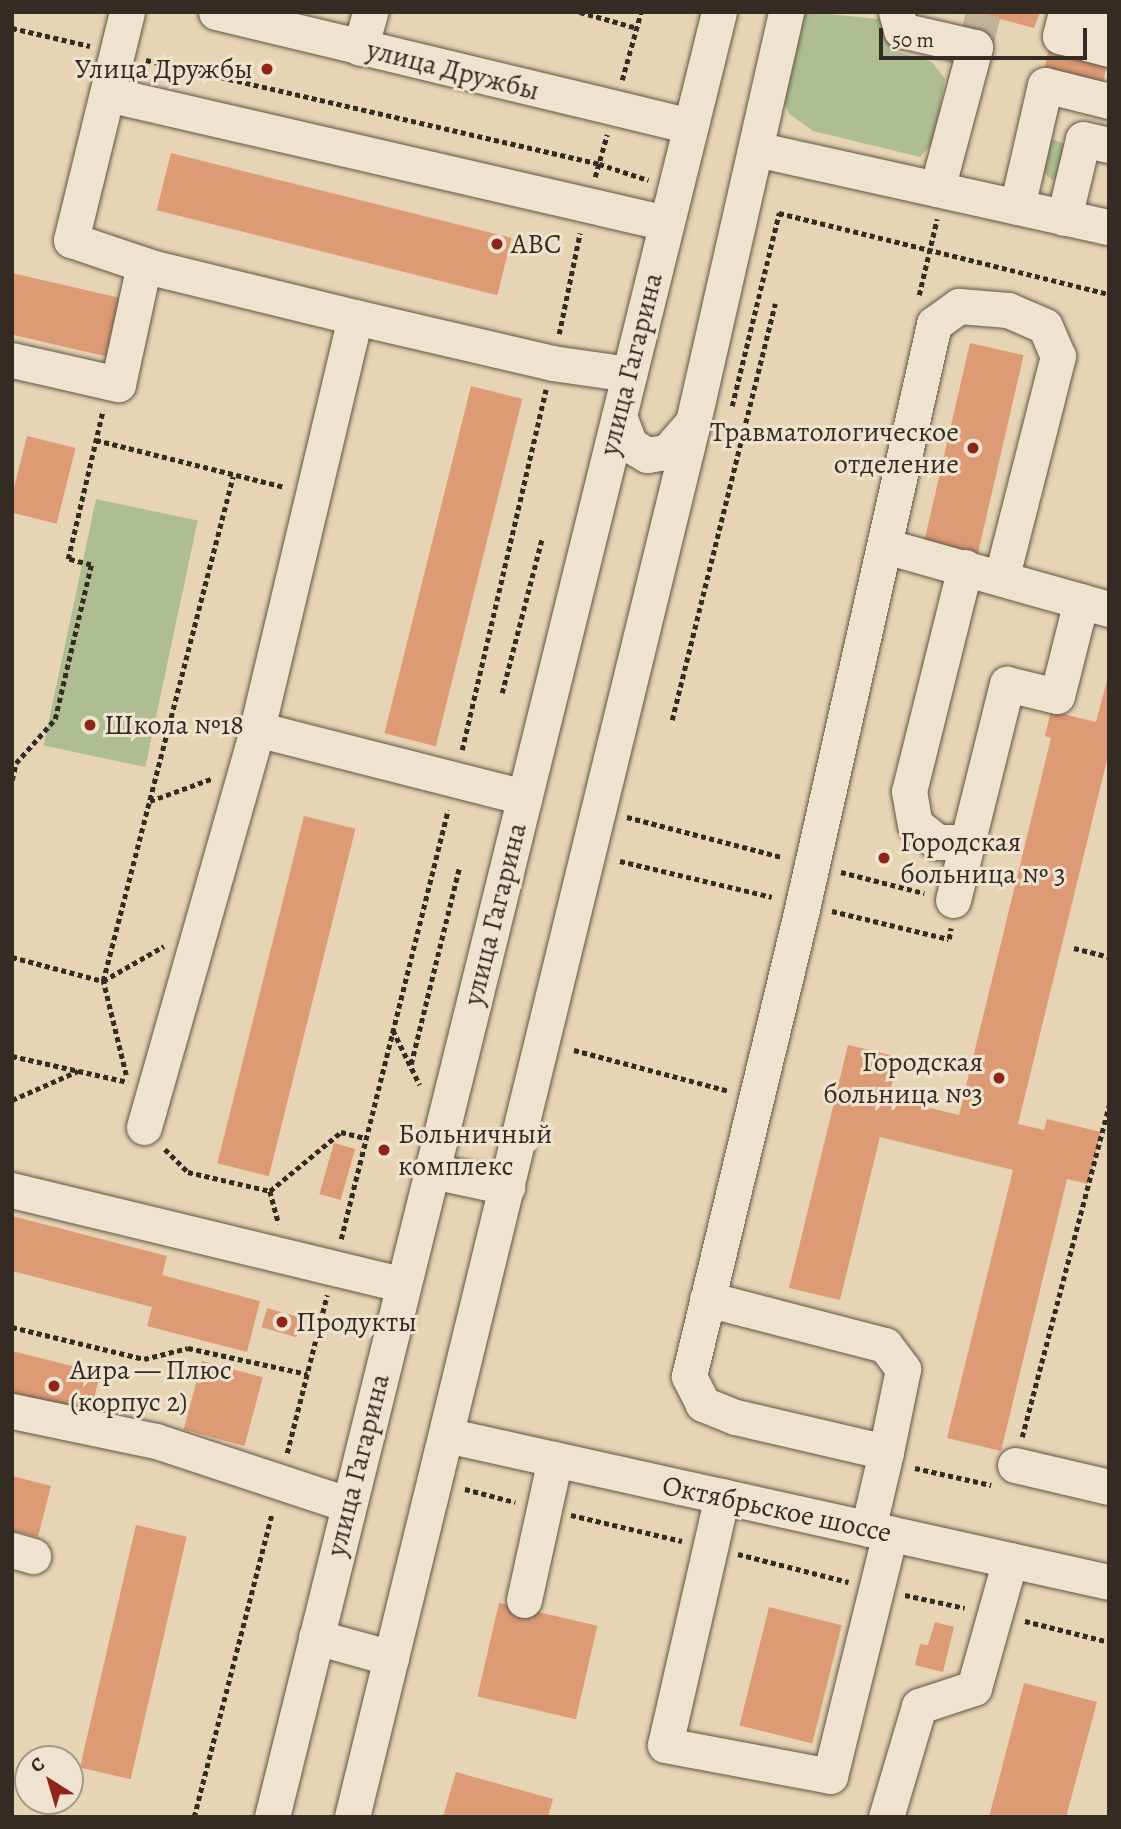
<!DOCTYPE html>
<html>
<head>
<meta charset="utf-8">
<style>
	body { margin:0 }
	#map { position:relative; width:1121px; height:1829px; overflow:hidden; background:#e7d4b5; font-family:Alegreya,serif }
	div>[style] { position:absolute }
	.green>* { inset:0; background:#afbe92; transform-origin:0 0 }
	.building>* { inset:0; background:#dc9a75; transform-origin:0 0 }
	.minor-tunnel>* { height:35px; margin-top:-17.5px; transform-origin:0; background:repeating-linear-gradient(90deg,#c3b298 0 35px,transparent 0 53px) }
	.path>* { height:4.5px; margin-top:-2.25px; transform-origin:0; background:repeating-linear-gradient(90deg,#342c22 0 5px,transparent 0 8.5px) }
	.roads { filter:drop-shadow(0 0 2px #615647) drop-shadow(0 0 2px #615647) }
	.minor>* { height:35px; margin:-17.5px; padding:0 17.5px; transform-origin:17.5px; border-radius:17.5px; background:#efe3cf }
	.dots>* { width:19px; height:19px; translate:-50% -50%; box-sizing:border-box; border:4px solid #efe3cf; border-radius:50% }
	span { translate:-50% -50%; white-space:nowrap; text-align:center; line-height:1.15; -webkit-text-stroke:6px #efe3cf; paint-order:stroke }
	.poi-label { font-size:28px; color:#342c22 }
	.right { translate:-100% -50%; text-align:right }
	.left { translate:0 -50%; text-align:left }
	.street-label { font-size:28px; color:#342c22 }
	.frame { position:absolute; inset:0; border:14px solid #342c22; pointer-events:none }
	.north { position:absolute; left:14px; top:1745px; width:70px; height:70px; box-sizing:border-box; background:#efe3cf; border:2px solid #a49a8a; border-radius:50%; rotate:323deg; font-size:19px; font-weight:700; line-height:28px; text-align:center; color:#342c22 }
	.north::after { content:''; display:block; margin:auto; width:24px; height:32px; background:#8f2418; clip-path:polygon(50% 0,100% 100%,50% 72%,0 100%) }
	.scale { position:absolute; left:879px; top:28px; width:208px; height:32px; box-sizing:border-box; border:4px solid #342c22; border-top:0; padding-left:9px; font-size:21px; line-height:24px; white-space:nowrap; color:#342c22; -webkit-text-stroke:5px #efe3cf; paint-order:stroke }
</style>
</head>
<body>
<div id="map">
	<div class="green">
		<div style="clip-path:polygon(808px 12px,888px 20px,895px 29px,891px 50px,932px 62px,945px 79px,934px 141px,920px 157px,813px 131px,789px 114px,780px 92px,795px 23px)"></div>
		<div style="clip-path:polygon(1052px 139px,1065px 144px,1060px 177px,1052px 180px,1039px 168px)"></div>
		<div style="left:96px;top:499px;width:104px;height:252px;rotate:12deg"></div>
	</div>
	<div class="building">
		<div style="clip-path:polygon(974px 12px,1040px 12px,1034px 28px)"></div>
		<div style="left:1050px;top:43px;width:60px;height:36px;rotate:12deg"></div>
		<div style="left:171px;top:153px;width:351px;height:59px;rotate:14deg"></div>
		<div style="left:12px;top:273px;width:113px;height:60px;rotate:13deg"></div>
		<div style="left:970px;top:343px;width:55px;height:204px;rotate:13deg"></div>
		<div style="left:471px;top:386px;width:53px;height:358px;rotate:14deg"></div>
		<div style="left:27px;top:436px;width:50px;height:78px;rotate:14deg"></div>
		<div style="clip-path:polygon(1109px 673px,1109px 752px,1018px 1124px,1044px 1130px,1047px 1119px,1101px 1132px,1088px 1184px,1067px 1179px,1001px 1451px,947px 1438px,1013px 1170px,880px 1137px,840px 1300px,789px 1288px,848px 1045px,899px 1057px,888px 1098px,959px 1115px,1051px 738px,1045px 736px,1051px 711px,1096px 722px)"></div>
		<div style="left:304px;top:816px;width:53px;height:358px;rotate:14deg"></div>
		<div style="left:334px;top:1143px;width:22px;height:53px;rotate:16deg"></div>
		<div style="clip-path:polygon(12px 1216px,167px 1256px,162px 1275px,260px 1301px,247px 1352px,147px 1326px,152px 1307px,12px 1271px)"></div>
		<div style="left:267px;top:1308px;width:36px;height:20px;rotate:16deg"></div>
		<div style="left:12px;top:1351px;width:91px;height:48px;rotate:14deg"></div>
		<div style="left:202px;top:1361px;width:63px;height:71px;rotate:15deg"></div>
		<div style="clip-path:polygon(12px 1476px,51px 1486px,38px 1537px,12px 1531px)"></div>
		<div style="left:136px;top:1525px;width:52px;height:249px;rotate:13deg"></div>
		<div style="left:499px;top:1603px;width:101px;height:96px;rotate:13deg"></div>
		<div style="left:769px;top:1607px;width:75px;height:122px;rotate:14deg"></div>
		<div style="clip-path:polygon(935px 1622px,954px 1627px,943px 1672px,915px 1665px,920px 1644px,928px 1645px)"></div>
		<div style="clip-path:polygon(1024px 1683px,1097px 1702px,1066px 1817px,989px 1817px)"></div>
		<div style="clip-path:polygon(456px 1772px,553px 1799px,548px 1817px,443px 1817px)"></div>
	</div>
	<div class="minor-tunnel">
		<div style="left:975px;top:47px;width:36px;rotate:-76deg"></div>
	</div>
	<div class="path">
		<div style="left:580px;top:12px;width:59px;rotate:15.7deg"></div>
		<div style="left:12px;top:28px;width:80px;rotate:13deg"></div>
		<div style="left:146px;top:60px;width:465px;rotate:12.9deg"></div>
		<div style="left:599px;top:164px;width:52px;rotate:18.1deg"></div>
		<div style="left:622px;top:80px;width:71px;rotate:-74.4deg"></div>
		<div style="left:595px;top:177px;width:44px;rotate:-74.1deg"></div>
		<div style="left:919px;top:295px;width:78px;rotate:-76.7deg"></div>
		<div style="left:559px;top:334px;width:103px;rotate:-78.3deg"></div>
		<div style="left:732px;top:406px;width:199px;rotate:-76.3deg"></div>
		<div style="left:779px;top:213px;width:340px;rotate:13.8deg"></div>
		<div style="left:96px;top:440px;width:195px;rotate:14deg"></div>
		<div style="left:502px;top:693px;width:160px;rotate:-75.5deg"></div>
		<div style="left:672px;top:720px;width:429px;rotate:-76.1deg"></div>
		<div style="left:462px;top:750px;width:370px;rotate:-76.9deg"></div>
		<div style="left:12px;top:780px;width:17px;rotate:-77deg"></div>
		<div style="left:16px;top:763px;width:59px;rotate:-48.4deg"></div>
		<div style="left:55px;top:719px;width:158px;rotate:-76.8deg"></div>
		<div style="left:91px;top:565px;width:24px;rotate:-165deg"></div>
		<div style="left:68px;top:559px;width:153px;rotate:-76.8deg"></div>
		<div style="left:150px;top:801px;width:65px;rotate:-19.8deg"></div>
		<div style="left:627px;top:817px;width:160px;rotate:14.5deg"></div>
		<div style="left:620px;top:861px;width:156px;rotate:13.3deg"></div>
		<div style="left:841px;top:872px;width:86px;rotate:14.2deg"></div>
		<div style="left:832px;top:911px;width:120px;rotate:13.5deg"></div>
		<div style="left:949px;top:939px;width:11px;rotate:-80deg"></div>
		<div style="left:1074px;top:948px;width:36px;rotate:14deg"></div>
		<div style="left:12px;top:957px;width:94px;rotate:14.8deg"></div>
		<div style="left:103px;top:981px;width:521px;rotate:-75.56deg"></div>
		<div style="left:393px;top:1030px;width:61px;rotate:63.9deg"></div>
		<div style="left:574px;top:1050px;width:160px;rotate:14.8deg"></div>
		<div style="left:12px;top:1056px;width:119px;rotate:12.6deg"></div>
		<div style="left:411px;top:1064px;width:202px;rotate:-76.2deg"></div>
		<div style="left:126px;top:1075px;width:97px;rotate:-103.7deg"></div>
		<div style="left:103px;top:981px;width:70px;rotate:-29.8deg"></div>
		<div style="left:12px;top:1100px;width:72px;rotate:-23.7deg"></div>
		<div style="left:165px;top:1149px;width:33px;rotate:45deg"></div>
		<div style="left:188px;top:1172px;width:84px;rotate:13deg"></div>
		<div style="left:270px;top:1191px;width:92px;rotate:-39.7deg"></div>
		<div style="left:341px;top:1132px;width:25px;rotate:14deg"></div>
		<div style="left:270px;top:1191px;width:34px;rotate:75deg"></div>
		<div style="left:341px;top:1239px;width:442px;rotate:-76deg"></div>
		<div style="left:12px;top:1327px;width:136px;rotate:13.6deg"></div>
		<div style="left:144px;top:1359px;width:45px;rotate:-14deg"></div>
		<div style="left:188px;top:1348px;width:122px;rotate:12.3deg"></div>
		<div style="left:1022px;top:1437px;width:343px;rotate:-75.3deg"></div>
		<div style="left:287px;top:1453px;width:163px;rotate:-75.8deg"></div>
		<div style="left:915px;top:1468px;width:78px;rotate:12.6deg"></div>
		<div style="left:465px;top:1489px;width:52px;rotate:14.6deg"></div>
		<div style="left:571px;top:1515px;width:114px;rotate:13.2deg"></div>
		<div style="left:738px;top:1554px;width:114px;rotate:14.2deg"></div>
		<div style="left:905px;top:1595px;width:61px;rotate:12.2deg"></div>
		<div style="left:1025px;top:1621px;width:87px;rotate:14deg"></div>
		<div style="left:194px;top:1817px;width:314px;rotate:-75.6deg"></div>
	</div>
	<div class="roads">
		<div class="minor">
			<div style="left:127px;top:12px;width:235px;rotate:103.8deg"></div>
			<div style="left:71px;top:240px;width:88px;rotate:18.6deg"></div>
			<div style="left:154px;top:268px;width:207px;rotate:13.7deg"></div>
			<div style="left:216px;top:12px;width:488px;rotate:13.5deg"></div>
			<div style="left:896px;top:12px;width:19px;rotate:74deg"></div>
			<div style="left:901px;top:30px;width:76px;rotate:12.9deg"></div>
			<div style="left:975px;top:47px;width:147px;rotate:105deg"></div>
			<div style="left:1066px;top:12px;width:25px;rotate:104deg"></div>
			<div style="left:1060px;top:36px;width:51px;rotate:14.9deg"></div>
			<div style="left:1089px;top:12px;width:21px;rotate:14deg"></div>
			<div style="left:360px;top:48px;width:37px;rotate:-74deg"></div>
			<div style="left:107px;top:94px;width:574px;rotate:12.99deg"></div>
			<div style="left:756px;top:149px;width:362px;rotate:12.5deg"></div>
			<div style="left:1017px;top:207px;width:125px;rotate:-77.1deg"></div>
			<div style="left:1045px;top:85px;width:66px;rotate:14deg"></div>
			<div style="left:1064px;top:218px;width:81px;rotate:-76.5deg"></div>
			<div style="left:1083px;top:139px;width:27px;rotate:13deg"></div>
			<div style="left:12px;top:360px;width:109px;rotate:12.8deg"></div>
			<div style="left:118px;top:384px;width:122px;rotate:-77.7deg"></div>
			<div style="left:619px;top:416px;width:31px;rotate:69deg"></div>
			<div style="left:630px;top:445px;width:20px;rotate:30deg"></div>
			<div style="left:647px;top:455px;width:20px;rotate:-9deg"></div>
			<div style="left:667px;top:452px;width:40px;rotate:-49deg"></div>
			<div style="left:885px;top:546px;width:233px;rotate:15.7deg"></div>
			<div style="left:965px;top:567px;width:231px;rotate:104deg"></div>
			<div style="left:909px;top:791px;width:34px;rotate:80deg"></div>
			<div style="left:915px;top:824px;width:28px;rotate:39deg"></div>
			<div style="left:937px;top:842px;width:30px"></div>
			<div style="left:257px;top:729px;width:276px;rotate:14.3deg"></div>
			<div style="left:953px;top:900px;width:223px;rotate:-76deg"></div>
			<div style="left:1007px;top:684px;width:51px;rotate:13.5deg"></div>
			<div style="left:1057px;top:696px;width:98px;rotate:-75.8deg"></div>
			<div style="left:144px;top:1127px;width:414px;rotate:-74.1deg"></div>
			<div style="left:257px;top:729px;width:423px;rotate:-76.6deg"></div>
			<div style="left:355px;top:317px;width:202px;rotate:13.1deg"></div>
			<div style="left:552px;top:363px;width:78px;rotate:8.1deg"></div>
			<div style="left:432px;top:1171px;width:77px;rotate:12deg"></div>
			<div style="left:12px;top:1190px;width:401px;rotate:13.6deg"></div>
			<div style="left:707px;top:1299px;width:184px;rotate:14.5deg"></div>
			<div style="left:885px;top:1345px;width:30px;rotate:53deg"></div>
			<div style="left:903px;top:1369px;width:85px;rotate:101.6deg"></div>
			<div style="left:12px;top:1411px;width:147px;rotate:11.8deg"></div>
			<div style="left:156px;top:1441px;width:203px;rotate:18.3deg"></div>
			<div style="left:446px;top:1435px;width:679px;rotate:12.5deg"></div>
			<div style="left:1015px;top:1465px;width:97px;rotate:13.2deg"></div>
			<div style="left:722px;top:1496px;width:255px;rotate:102.9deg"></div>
			<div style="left:665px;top:1745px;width:168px;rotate:10.6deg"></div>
			<div style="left:830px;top:1776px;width:250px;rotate:-76.1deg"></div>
			<div style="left:868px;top:1529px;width:79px;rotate:-76.8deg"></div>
			<div style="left:886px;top:1452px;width:155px;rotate:-166.9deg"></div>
			<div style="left:735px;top:1417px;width:35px;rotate:-158deg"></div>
			<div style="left:703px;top:1404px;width:31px;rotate:-117deg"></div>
			<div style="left:689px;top:1376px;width:486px;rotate:-76.4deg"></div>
			<div style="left:803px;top:904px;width:595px;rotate:-77.27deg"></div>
			<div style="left:934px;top:324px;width:31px;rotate:-36deg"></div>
			<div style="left:959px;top:306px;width:49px;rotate:4.7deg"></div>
			<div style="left:1008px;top:310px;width:40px;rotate:23.4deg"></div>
			<div style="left:1045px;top:326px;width:33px;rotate:67deg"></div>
			<div style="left:1058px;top:356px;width:227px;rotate:104.3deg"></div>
			<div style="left:12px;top:1550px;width:22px;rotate:16deg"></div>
			<div style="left:524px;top:1600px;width:144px;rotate:-77.6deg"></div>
			<div style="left:316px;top:1637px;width:78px;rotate:15.6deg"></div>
			<div style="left:272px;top:1817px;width:1860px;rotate:-76.09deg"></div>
			<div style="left:352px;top:1817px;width:1436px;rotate:-76.26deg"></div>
			<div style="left:693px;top:422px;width:420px;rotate:-77.2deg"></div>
			<div style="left:886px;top:1817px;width:116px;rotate:-73.4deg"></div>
			<div style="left:919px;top:1706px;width:58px;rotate:-18.1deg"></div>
			<div style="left:974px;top:1688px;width:133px;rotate:-74.3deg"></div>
		</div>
	</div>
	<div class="dots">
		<div style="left:267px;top:69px;background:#8f2418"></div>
		<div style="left:497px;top:244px;background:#8f2418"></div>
		<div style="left:973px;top:448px;background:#8f2418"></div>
		<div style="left:90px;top:725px;background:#8f2418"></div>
		<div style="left:884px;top:858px;background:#8f2418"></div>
		<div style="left:999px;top:1078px;background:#8f2418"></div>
		<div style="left:384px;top:1150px;background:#8f2418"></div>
		<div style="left:282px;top:1322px;background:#8f2418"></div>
		<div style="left:54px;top:1386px;background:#8f2418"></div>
	</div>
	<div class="poi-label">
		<span class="right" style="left:253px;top:69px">Улица Дружбы</span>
		<span class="left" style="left:511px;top:244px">ABC</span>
		<span class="right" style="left:959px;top:448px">Травматологическое<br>отделение</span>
		<span class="left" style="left:104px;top:725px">Школа №18</span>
		<span class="left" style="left:900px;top:858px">Городская<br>больница № 3</span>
		<span class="right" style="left:983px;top:1078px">Городская<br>больница №3</span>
		<span class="left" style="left:398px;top:1150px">Больничный<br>комплекс</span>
		<span class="left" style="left:296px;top:1322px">Продукты</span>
		<span class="left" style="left:70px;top:1386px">Аира — Плюс<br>(корпус 2)</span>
	</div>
	<div class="street-label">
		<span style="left:453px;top:70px;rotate:14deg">улица Дружбы</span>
		<span style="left:631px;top:364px;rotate:-76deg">улица Гагарина</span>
		<span style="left:495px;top:914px;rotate:-76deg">улица Гагарина</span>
		<span style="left:358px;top:1465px;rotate:-76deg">улица Гагарина</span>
		<span style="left:777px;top:1509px;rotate:12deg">Октябрьское шоссе</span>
	</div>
	<div class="frame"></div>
	<div class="north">С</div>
	<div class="scale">50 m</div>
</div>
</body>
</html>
